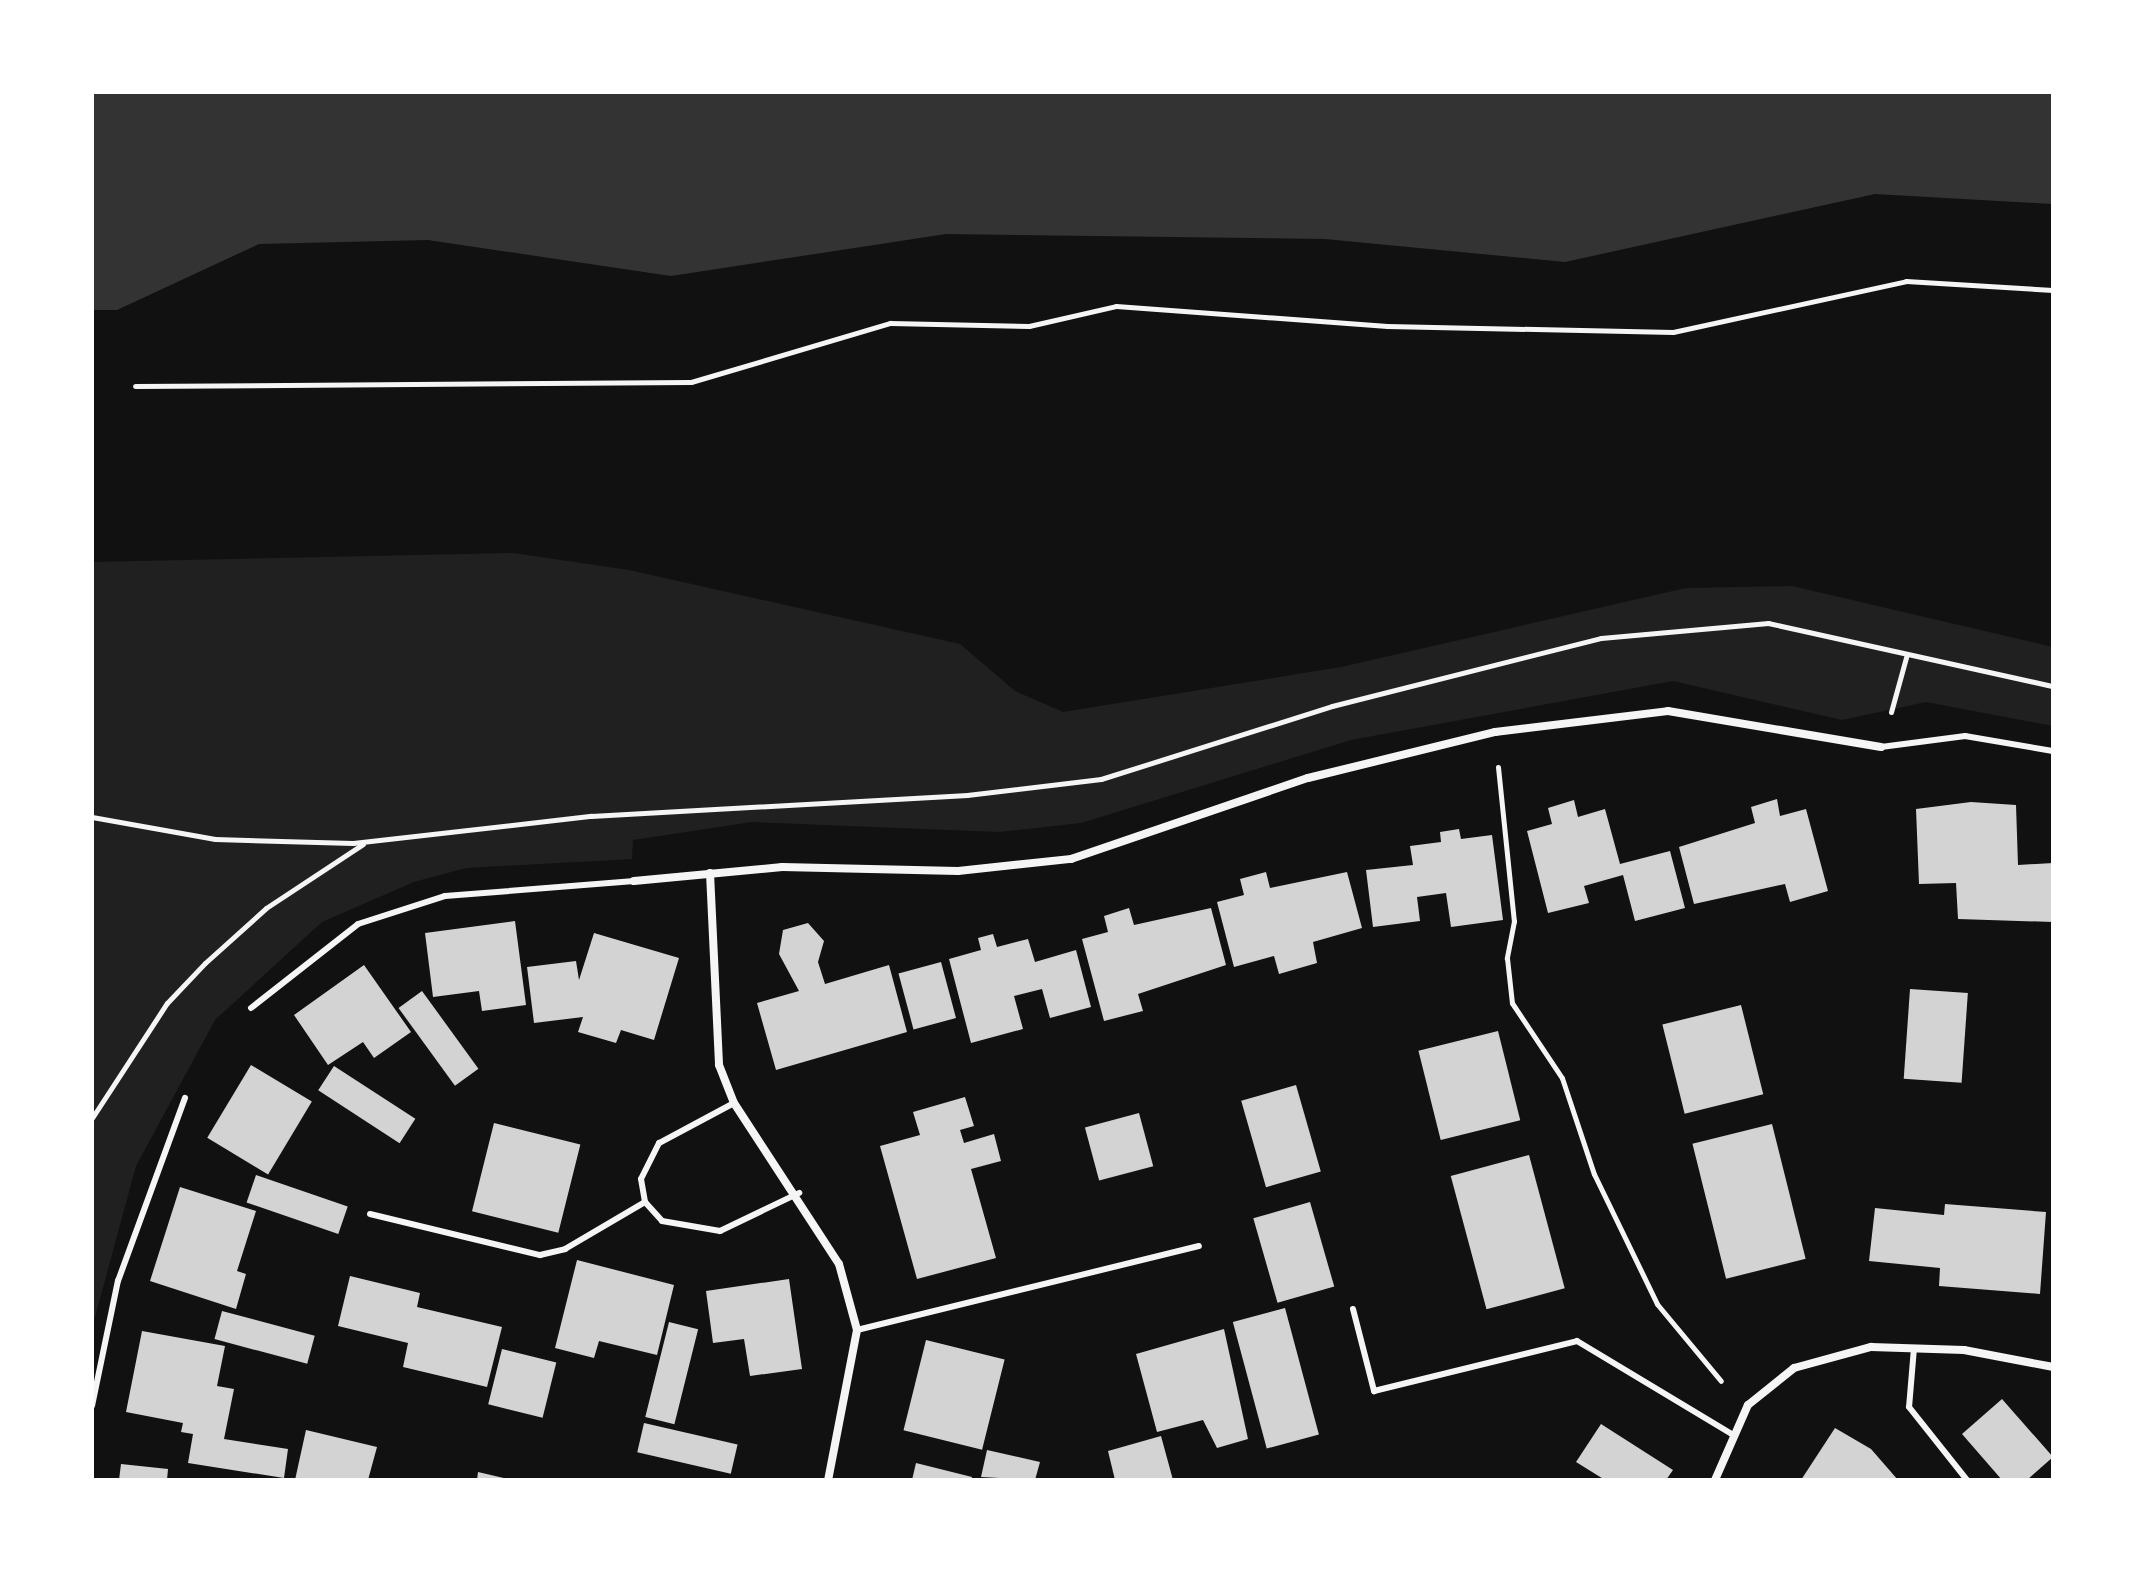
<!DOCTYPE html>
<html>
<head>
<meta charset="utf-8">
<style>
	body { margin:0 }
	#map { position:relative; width:2145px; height:1572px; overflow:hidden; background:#111; font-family:"IBM Plex Serif",serif }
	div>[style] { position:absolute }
	.green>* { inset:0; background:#202020 }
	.water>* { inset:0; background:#333 }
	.building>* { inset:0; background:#d3d3d3; transform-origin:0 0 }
	.path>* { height:5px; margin:-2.5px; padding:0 2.5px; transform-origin:2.5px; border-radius:2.5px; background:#f5f5f5 }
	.service>* { height:6px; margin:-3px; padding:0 3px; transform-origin:3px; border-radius:3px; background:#f5f5f5 }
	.minor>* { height:8px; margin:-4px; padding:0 4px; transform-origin:4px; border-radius:4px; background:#f5f5f5 }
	span { translate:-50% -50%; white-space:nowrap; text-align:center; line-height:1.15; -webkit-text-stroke:8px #fff; paint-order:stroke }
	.frame { position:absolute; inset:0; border:94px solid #fff; pointer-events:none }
</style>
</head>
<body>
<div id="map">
	<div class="green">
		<div style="clip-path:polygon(513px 553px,629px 570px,960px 644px,1015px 691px,1063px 712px,1341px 667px,1686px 588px,1792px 586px,2053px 647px,2053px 726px,1926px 702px,1842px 720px,1673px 681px,1351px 740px,1081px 823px,999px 832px,752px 822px,633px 840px,632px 859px,466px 868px,414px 882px,322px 922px,215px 1020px,136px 1166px,92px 1328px,92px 562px)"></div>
	</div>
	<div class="water">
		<div style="clip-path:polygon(92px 92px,2053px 92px,2053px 204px,1875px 194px,1565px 262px,1325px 239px,946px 234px,671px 276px,428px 240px,259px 244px,117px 310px,94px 310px)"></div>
	</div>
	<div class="building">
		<div style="clip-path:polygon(1777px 799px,1780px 816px,1806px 809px,1828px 891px,1790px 902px,1785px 884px,1694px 904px,1679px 847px,1755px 823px,1751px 807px)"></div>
		<div style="clip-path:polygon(1574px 800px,1578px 817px,1605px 809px,1620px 864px,1670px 851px,1685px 908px,1635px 921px,1623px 875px,1584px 886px,1589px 903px,1548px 913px,1527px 831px,1552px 824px,1548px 808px)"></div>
		<div style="clip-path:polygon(1971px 802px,2016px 805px,2018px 865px,2053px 863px,2053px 922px,1958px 919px,1956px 883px,1919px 884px,1916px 809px)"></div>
		<div style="clip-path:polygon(1459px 829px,1461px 839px,1492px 835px,1503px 920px,1451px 927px,1446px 893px,1417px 897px,1420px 921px,1373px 927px,1366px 870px,1413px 865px,1410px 846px,1441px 842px,1440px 832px)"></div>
		<div style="clip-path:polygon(1266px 872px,1270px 888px,1347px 872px,1362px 928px,1313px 942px,1317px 963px,1279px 974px,1274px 956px,1234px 967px,1217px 902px,1244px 895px,1240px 879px)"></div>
		<div style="clip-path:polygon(1129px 908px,1134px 925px,1211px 908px,1226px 965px,1138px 994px,1143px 1011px,1104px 1021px,1082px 939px,1108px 932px,1104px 916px)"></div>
		<div style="clip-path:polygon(515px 921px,526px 1005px,482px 1011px,479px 991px,433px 997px,425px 933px)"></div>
		<div style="clip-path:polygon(808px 923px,824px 941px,818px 962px,825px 984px,889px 965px,907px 1032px,776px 1070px,757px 1003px,799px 991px,779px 954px,783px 930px)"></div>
		<div style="clip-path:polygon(594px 933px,679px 958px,654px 1040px,621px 1030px,616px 1043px,578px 1032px,583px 1017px,534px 1023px,527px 967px,576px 961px,579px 980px)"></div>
		<div style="clip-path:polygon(993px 934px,997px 947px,1028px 939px,1035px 962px,1076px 950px,1091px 1007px,1050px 1018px,1042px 989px,1014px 996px,1023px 1029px,971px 1043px,949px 959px,981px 950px,978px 938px)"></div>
		<div style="left:941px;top:962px;width:58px;height:44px;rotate:75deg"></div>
		<div style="clip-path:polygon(364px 965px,411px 1032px,374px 1058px,363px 1042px,328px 1065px,294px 1015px)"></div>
		<div style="left:1910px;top:989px;width:58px;height:90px;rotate:4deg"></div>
		<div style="left:422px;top:991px;width:96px;height:29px;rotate:54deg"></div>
		<div style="left:1741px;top:1005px;width:92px;height:81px;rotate:76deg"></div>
		<div style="left:1498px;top:1031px;width:92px;height:82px;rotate:76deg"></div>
		<div style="left:251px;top:1065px;width:71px;height:85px;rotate:31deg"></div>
		<div style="left:334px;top:1066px;width:97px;height:29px;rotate:33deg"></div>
		<div style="left:1296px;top:1085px;width:90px;height:57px;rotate:74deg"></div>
		<div style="clip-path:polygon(965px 1097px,974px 1126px,960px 1130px,964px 1143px,994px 1134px,1001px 1161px,971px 1169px,996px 1258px,917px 1279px,880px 1146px,920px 1135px,913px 1112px)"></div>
		<div style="left:1139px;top:1113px;width:55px;height:56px;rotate:75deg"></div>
		<div style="left:494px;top:1123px;width:89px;height:91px;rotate:14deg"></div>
		<div style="left:1772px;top:1124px;width:139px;height:82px;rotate:76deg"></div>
		<div style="left:1529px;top:1155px;width:138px;height:81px;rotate:75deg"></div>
		<div style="left:256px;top:1175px;width:97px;height:29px;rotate:19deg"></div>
		<div style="clip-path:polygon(180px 1187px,256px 1211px,237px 1271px,246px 1274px,236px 1309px,150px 1281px)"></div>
		<div style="left:1310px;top:1202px;width:88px;height:59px;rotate:74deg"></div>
		<div style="clip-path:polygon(1945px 1204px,2046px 1212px,2040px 1294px,1939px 1286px,1940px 1268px,1869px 1261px,1875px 1208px,1944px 1215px)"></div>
		<div style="clip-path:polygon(577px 1260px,674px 1285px,657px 1355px,599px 1341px,594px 1358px,555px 1348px)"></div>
		<div style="clip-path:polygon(350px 1276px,420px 1293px,417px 1307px,502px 1327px,487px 1387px,403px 1367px,408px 1343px,338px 1326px)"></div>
		<div style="clip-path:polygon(789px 1279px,802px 1369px,750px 1376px,744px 1339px,713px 1343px,706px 1291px)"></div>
		<div style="left:1285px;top:1308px;width:131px;height:54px;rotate:75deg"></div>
		<div style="left:222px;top:1311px;width:96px;height:29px;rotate:15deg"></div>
		<div style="left:669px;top:1322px;width:30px;height:98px;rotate:14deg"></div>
		<div style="clip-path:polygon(1224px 1329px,1248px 1439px,1217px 1448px,1203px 1420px,1157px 1432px,1136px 1354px)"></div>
		<div style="clip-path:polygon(142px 1331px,225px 1346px,217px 1386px,234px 1389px,224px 1439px,288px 1449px,284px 1478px,188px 1463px,193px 1434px,181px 1432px,183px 1423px,126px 1412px)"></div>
		<div style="left:926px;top:1340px;width:81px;height:93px;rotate:14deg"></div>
		<div style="left:502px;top:1349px;width:56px;height:57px;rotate:14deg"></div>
		<div style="clip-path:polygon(2002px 1399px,2053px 1457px,2027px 1480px,2002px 1480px,1962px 1434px)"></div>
		<div style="left:644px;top:1423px;width:96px;height:30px;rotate:13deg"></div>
		<div style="clip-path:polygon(1601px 1424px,1673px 1470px,1666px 1480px,1605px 1480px,1576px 1462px)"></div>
		<div style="clip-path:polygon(1835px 1428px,1871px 1449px,1898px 1480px,1801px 1480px)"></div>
		<div style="clip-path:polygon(306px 1430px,377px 1447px,368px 1480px,295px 1480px)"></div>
		<div style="clip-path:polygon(1161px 1436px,1173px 1480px,1115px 1480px,1108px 1451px)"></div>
		<div style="clip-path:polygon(987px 1450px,1040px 1462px,1035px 1480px,981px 1477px)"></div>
		<div style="clip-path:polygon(916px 1463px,972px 1477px,971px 1480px,912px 1480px)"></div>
		<div style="clip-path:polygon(121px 1464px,168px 1469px,167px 1480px,119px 1480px)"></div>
		<div style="clip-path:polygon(478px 1472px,508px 1479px,508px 1480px,477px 1480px)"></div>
	</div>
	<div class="path">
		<div style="left:135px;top:386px;width:556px;rotate:-0.41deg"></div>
		<div style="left:691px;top:382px;width:208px;rotate:-16.5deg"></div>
		<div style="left:890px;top:323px;width:139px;rotate:1.2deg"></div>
		<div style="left:1029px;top:326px;width:89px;rotate:-12.9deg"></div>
		<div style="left:1116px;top:306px;width:272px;rotate:4.2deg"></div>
		<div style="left:1387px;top:326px;width:286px;rotate:1.2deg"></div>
		<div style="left:1673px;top:332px;width:239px;rotate:-12.3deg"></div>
		<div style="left:1906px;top:281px;width:147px;rotate:3.5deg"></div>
		<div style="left:1891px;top:712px;width:60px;rotate:-74.6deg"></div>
		<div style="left:1498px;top:767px;width:155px;rotate:84.1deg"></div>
		<div style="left:1514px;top:921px;width:38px;rotate:101deg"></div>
		<div style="left:1507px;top:958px;width:45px;rotate:83.7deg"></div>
		<div style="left:1512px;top:1003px;width:90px;rotate:56.3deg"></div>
		<div style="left:1562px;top:1078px;width:101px;rotate:71.6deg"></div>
		<div style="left:1594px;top:1174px;width:144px;rotate:64.1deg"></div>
		<div style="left:1657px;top:1304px;width:100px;rotate:50.3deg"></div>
		<div style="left:92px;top:817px;width:125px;rotate:10.1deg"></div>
		<div style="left:215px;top:839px;width:138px;rotate:1.7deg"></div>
		<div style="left:353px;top:843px;width:240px;rotate:-6.5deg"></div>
		<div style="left:591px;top:816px;width:377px;rotate:-3.2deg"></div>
		<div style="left:967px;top:795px;width:135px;rotate:-6.8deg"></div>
		<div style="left:1101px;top:779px;width:242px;rotate:-17.5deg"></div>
		<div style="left:1332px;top:706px;width:277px;rotate:-14.2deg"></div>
		<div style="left:1601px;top:638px;width:168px;rotate:-5.1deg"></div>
		<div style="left:1768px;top:623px;width:292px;rotate:12.5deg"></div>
		<div style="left:92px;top:1118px;width:137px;rotate:-56.9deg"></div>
		<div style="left:167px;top:1003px;width:55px;rotate:-46.5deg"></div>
		<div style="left:205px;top:963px;width:82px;rotate:-42deg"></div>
		<div style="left:266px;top:908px;width:116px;rotate:-33.4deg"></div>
	</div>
	<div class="service">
		<div style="left:1881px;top:747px;width:85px;rotate:-7.5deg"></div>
		<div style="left:1965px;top:736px;width:89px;rotate:9.7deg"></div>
		<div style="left:251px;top:1008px;width:136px;rotate:-38.1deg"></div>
		<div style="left:358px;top:924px;width:91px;rotate:-17.8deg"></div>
		<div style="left:445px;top:896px;width:190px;rotate:-4.5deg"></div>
		<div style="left:734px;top:1103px;width:85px;rotate:151.9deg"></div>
		<div style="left:659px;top:1143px;width:40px;rotate:116.6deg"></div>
		<div style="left:641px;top:1179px;width:23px;rotate:80deg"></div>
		<div style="left:645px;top:1202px;width:25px;rotate:48deg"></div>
		<div style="left:662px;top:1221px;width:59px;rotate:9.8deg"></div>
		<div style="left:720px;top:1231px;width:88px;rotate:-25.7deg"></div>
		<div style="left:370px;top:1214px;width:175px;rotate:13.6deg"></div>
		<div style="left:540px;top:1255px;width:26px;rotate:-13deg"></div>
		<div style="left:565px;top:1249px;width:93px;rotate:-30.4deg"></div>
		<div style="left:1353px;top:1309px;width:85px;rotate:75.6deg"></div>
		<div style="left:1374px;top:1391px;width:209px;rotate:-13.8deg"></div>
		<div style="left:1577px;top:1341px;width:181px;rotate:31deg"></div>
		<div style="left:857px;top:1330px;width:352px;rotate:-13.8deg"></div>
		<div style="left:1914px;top:1348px;width:59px;rotate:94.8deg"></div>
		<div style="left:1909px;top:1407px;width:93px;rotate:51.5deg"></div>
		<div style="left:92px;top:1406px;width:128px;rotate:-78.3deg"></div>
		<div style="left:118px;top:1281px;width:195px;rotate:-69.9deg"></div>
	</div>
	<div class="minor">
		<div style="left:710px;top:873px;width:192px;rotate:87.3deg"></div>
		<div style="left:719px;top:1065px;width:41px;rotate:68.5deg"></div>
		<div style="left:734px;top:1103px;width:192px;rotate:56.9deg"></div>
		<div style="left:839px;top:1264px;width:68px;rotate:74.7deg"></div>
		<div style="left:857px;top:1330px;width:153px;rotate:100.9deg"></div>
		<div style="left:634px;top:881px;width:149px;rotate:-5.4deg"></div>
		<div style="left:782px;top:867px;width:176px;rotate:1.3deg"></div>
		<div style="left:958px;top:871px;width:114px;rotate:-6.1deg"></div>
		<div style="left:1071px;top:859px;width:250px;rotate:-18.9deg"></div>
		<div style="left:1308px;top:778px;width:193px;rotate:-13.8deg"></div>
		<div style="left:1495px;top:732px;width:174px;rotate:-6.9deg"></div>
		<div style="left:1668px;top:711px;width:216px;rotate:9.6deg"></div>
		<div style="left:1715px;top:1480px;width:82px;rotate:-66.3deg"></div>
		<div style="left:1748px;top:1405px;width:59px;rotate:-38.8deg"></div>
		<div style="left:1794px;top:1368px;width:80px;rotate:-15.3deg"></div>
		<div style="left:1871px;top:1347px;width:93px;rotate:1.8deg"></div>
		<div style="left:1964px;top:1350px;width:91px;rotate:10.8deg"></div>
	</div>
	<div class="frame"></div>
</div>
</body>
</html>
